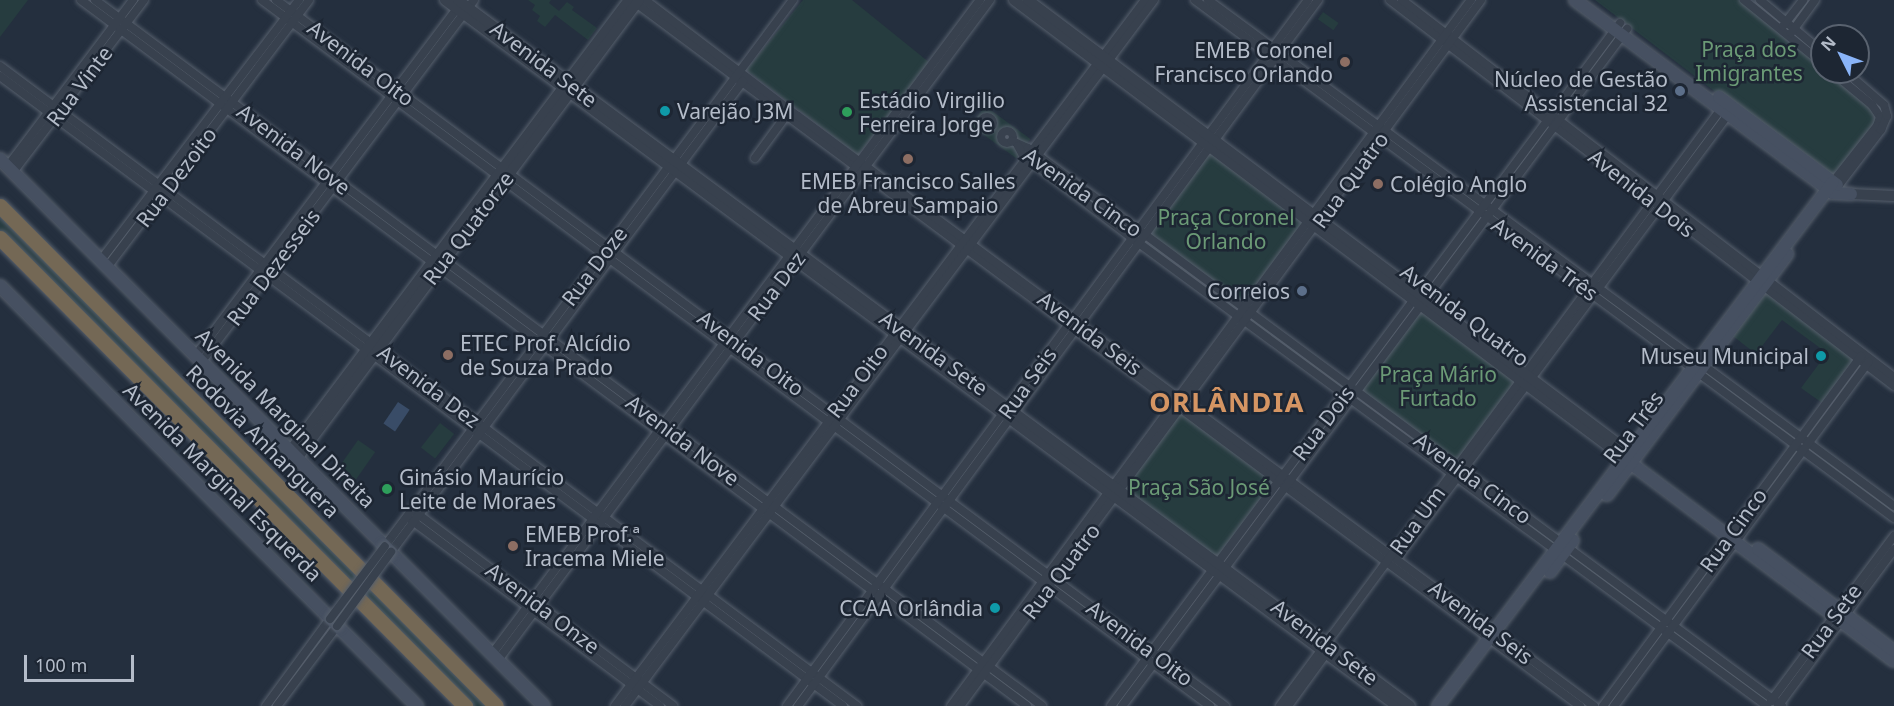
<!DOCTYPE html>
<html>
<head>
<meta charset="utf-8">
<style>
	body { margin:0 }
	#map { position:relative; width:1894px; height:706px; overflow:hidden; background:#242f3e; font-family:"Noto Sans",sans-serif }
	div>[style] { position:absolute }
	.green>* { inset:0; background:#263c3f; transform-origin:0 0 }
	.water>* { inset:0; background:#394c67; transform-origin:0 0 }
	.roads { filter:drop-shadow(0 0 2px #565f6c) drop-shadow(0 0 2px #565f6c) }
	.minor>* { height:8px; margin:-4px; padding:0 4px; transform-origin:4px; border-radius:4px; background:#38414e }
	.minor>.ring { margin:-4px; padding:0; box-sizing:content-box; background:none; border:8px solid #38414e; border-radius:50% }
	.tertiary>* { height:10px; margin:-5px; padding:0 5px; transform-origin:5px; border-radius:5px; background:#38414e }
	.secondary>* { height:12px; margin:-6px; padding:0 6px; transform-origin:6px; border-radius:6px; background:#465061 }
	.motorway>* { height:15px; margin:-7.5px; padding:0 7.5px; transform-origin:7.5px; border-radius:7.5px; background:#746855 }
	.bridges { filter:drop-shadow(0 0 2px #565f6c) drop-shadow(0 0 2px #565f6c) }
	.minor-bridge>* { height:8px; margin:-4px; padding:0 4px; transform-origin:4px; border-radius:4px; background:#38414e }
	.dots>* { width:16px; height:16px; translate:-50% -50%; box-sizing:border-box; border:3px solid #1d2633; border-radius:50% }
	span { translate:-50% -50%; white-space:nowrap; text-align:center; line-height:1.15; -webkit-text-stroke:5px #1d2633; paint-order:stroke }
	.park-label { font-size:21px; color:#6b9a76 }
	.poi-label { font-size:21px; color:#b4bcc9 }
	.right { translate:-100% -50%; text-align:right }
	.left { translate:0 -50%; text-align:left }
	.street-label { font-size:21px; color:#b4bcc9 }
	.district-label { font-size:27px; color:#d59563; font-weight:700; letter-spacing:1.5px }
	.north { position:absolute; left:1810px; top:24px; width:60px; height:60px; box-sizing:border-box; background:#1d2633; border:2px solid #59626f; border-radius:50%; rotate:312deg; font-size:16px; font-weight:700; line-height:24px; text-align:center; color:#b4bcc9 }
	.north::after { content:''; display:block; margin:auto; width:21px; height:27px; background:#8ab4f8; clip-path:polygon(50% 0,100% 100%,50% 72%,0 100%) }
	.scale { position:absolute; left:24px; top:655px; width:110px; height:27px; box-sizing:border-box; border:3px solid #b4bcc9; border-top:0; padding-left:8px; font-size:18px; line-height:21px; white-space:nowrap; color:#b4bcc9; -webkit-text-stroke:4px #1d2633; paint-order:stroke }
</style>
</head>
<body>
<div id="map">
	<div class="green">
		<div style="clip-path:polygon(0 0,28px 0,0 37px)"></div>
		<div style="clip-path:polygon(528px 0,551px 0,549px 3px,559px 11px,567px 2px,574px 7px,572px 10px,597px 28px,588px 40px,555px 15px,545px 27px,537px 21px,540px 16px,532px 10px,535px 5px)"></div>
		<div style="clip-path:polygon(803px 0,852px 0,930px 63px,858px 155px,746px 70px)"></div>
		<div style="clip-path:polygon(1595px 0,1740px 0,1822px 64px,1822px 72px,1831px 72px,1880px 117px,1832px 181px)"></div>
		<div style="left:1323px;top:12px;width:19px;height:9px;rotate:35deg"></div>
		<div style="left:985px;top:106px;width:56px;height:24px;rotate:36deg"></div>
		<div style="left:1209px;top:149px;width:123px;height:108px;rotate:36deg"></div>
		<div style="clip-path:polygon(0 215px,490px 706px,471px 706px,0 232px)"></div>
		<div style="clip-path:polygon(1763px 286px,1858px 360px,1825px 405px,1801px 388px,1827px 353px,1782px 320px,1756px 354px,1729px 333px)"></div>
		<div style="left:1420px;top:307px;width:124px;height:106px;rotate:37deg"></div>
		<div style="left:1179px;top:410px;width:123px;height:100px;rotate:36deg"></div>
		<div style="left:440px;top:423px;width:18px;height:31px;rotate:38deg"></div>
		<div style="left:358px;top:440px;width:21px;height:43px;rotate:35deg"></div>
	</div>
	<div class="water">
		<div style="left:398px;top:402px;width:14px;height:26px;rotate:34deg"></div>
	</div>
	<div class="roads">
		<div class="minor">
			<div style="left:81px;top:0;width:1180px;rotate:36.73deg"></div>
			<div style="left:95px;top:0;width:1181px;rotate:36.7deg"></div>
			<div style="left:262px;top:0;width:1182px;rotate:36.68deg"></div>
			<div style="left:276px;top:0;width:1183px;rotate:36.65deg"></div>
			<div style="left:632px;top:0;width:1182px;rotate:36.68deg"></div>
			<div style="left:645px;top:0;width:192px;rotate:37.2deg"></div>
			<div style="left:798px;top:116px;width:991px;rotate:36.55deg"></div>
			<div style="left:1195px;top:0;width:870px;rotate:36.54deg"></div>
			<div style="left:1208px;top:0;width:852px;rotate:36.41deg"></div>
			<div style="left:1390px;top:0;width:635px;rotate:37.45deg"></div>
			<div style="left:1402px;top:0;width:620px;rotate:37.46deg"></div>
			<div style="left:1744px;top:0;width:100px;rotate:38.9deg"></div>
			<div style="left:1760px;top:0;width:81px;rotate:40deg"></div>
			<div style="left:1783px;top:26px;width:33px;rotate:-52deg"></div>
			<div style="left:1791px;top:33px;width:41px;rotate:-54deg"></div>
			<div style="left:0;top:66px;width:1070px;rotate:36.75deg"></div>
			<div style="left:1832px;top:72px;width:52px;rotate:39.5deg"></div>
			<div style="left:1872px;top:105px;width:14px;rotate:56deg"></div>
			<div style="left:1880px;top:117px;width:9px;rotate:108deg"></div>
			<div style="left:1877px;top:126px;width:71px;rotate:128.2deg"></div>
			<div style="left:0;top:76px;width:1052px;rotate:36.77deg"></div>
			<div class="ring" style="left:981px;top:117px;width:4px;height:4px"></div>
			<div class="ring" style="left:1001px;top:131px;width:4px;height:4px"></div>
			<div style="left:1012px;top:141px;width:17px;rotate:24deg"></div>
			<div style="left:1028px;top:148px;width:938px;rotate:36.5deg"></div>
			<div style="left:1018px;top:146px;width:10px;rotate:61deg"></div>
			<div style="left:1023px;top:155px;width:137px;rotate:37.3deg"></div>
			<div style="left:1132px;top:238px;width:789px;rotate:36.39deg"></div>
			<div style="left:755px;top:158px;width:56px;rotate:-53.7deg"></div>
			<div style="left:8px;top:166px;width:208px;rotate:-53deg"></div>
			<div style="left:13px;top:172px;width:216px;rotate:-52.7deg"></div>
			<div style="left:1838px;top:186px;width:71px;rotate:-52.5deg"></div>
			<div style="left:1881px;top:130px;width:15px;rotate:-67deg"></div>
			<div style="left:1887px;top:116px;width:11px;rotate:-105deg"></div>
			<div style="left:1884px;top:105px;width:50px;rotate:-139deg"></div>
			<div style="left:101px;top:260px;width:327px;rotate:-52.7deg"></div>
			<div style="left:108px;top:266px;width:333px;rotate:-52.9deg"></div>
			<div style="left:196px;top:355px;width:438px;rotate:-53deg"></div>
			<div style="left:202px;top:361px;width:452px;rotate:-53deg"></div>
			<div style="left:415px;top:512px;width:323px;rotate:36.9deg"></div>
			<div style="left:410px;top:519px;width:312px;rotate:36.8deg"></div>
			<div style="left:385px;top:546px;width:682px;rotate:-53.23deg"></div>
			<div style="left:391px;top:552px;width:588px;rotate:-53.23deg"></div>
			<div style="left:1400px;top:554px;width:552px;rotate:-53.25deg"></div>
			<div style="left:492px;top:654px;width:816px;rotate:-53.27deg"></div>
			<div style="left:498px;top:660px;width:823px;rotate:-53.3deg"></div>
			<div style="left:1771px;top:701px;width:206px;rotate:-53.3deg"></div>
			<div style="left:266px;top:706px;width:108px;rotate:-53.7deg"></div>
			<div style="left:277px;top:706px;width:100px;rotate:-53.1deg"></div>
			<div style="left:615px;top:706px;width:883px;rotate:-53.1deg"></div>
			<div style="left:625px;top:706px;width:882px;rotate:-53.16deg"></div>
			<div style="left:787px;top:706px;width:877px;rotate:-53.57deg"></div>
			<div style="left:798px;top:706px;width:877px;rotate:-53.63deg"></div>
			<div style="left:951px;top:706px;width:877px;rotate:-53.63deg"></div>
			<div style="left:960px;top:706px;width:877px;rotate:-53.57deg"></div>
			<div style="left:1111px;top:706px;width:852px;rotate:-53.3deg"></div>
			<div style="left:1122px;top:706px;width:845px;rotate:-53.28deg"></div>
			<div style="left:1280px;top:706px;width:747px;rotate:-53.54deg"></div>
			<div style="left:1288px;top:706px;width:68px;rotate:-54deg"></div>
			<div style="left:1603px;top:706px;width:435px;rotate:-53.6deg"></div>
			<div style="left:1614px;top:706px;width:428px;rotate:-53.5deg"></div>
			<div style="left:1778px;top:706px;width:195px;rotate:-53.5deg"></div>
		</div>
		<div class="tertiary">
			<div style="left:445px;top:0;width:1185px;rotate:36.56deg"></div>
			<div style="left:458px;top:0;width:1185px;rotate:36.56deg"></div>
			<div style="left:1014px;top:0;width:763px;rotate:36.9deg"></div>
			<div style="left:1028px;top:0;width:752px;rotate:36.95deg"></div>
			<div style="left:1851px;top:194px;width:43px;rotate:2.7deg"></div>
			<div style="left:291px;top:450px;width:563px;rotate:-53.09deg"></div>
			<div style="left:298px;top:457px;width:570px;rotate:-53.27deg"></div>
		</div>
		<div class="secondary">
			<div style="left:1575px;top:0;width:322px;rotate:36.8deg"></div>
			<div style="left:1833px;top:193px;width:18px;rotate:3deg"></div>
			<div style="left:1719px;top:97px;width:147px;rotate:36.7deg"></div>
			<div style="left:0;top:159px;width:771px;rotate:45.16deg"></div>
			<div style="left:0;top:286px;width:592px;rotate:45.21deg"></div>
			<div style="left:1625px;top:459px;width:336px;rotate:36.9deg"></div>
			<div style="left:1607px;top:495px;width:301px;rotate:-53.2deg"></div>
			<div style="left:1758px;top:549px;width:170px;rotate:36.9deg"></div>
			<div style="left:1550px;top:572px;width:39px;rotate:-54deg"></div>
			<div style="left:1438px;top:706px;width:656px;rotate:-52.99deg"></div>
		</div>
		<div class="motorway">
			<div style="left:0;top:206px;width:704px;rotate:45.23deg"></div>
			<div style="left:0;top:238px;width:660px;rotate:45.18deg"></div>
		</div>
	</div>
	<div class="bridges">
		<div class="minor-bridge">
			<div style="left:330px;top:619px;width:91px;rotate:-53deg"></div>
			<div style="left:337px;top:626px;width:92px;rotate:-53.9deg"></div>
		</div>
	</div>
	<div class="dots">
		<div style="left:1345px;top:62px;background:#8d6e63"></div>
		<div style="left:1680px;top:91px;background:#5c6f8a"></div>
		<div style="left:665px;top:111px;background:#0f9aa8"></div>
		<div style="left:847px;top:112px;background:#2e9e5b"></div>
		<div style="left:908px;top:159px;background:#8d6e63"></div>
		<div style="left:1378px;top:184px;background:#8d6e63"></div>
		<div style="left:1302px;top:291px;background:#5c6f8a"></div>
		<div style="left:448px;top:355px;background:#8d6e63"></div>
		<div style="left:1821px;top:356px;background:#0f9aa8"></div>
		<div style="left:387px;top:489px;background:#2e9e5b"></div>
		<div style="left:513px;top:546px;background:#8d6e63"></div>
		<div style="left:995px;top:608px;background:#0f9aa8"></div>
	</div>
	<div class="park-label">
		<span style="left:1749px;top:61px">Praça dos<br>Imigrantes</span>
		<span style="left:1226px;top:229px">Praça Coronel<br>Orlando</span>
		<span style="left:1438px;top:386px">Praça Mário<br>Furtado</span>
		<span style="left:1199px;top:487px">Praça São José</span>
	</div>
	<div class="poi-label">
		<span class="right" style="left:1333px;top:62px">EMEB Coronel<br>Francisco Orlando</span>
		<span class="right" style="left:1668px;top:91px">Núcleo de Gestão<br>Assistencial 32</span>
		<span class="left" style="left:859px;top:112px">Estádio Virgilio<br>Ferreira Jorge</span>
		<span class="left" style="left:677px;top:111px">Varejão J3M</span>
		<span style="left:908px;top:193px">EMEB Francisco Salles<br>de Abreu Sampaio</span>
		<span class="left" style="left:1390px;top:184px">Colégio Anglo</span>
		<span class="right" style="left:1290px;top:291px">Correios</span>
		<span class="left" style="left:460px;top:355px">ETEC Prof. Alcídio<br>de Souza Prado</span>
		<span class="right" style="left:1809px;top:356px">Museu Municipal</span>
		<span class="left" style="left:399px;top:489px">Ginásio Maurício<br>Leite de Moraes</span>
		<span class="left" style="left:525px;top:546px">EMEB Prof.ª<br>Iracema Miele</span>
		<span class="right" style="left:983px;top:608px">CCAA Orlândia</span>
	</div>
	<div class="street-label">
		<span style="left:361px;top:63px;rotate:37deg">Avenida Oito</span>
		<span style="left:544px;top:64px;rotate:37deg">Avenida Sete</span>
		<span style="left:79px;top:86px;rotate:-53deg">Rua Vinte</span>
		<span style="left:294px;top:149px;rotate:37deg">Avenida Nove</span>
		<span style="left:176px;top:177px;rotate:-53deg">Rua Dezoito</span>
		<span style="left:1350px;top:180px;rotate:-54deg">Rua Quatro</span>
		<span style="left:1083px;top:192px;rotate:35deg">Avenida Cinco</span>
		<span style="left:1642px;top:193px;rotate:38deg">Avenida Dois</span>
		<span style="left:468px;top:228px;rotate:-53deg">Rua Quatorze</span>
		<span style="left:1545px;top:259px;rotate:36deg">Avenida Três</span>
		<span style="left:594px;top:266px;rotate:-53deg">Rua Doze</span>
		<span style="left:273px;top:267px;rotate:-53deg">Rua Dezesseis</span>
		<span style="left:776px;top:286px;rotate:-53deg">Rua Dez</span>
		<span style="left:1465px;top:315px;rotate:37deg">Avenida Quatro</span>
		<span style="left:1090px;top:333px;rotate:37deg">Avenida Seis</span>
		<span style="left:751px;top:353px;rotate:37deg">Avenida Oito</span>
		<span style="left:934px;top:353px;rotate:36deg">Avenida Sete</span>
		<span style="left:857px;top:381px;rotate:-53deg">Rua Oito</span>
		<span style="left:1027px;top:383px;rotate:-54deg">Rua Seis</span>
		<span style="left:429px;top:386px;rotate:37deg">Avenida Dez</span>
		<span style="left:286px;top:418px;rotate:45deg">Avenida Marginal Direita</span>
		<span style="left:1323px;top:423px;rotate:-53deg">Rua Dois</span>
		<span style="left:1633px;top:427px;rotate:-53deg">Rua Três</span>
		<span style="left:683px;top:440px;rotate:37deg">Avenida Nove</span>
		<span style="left:263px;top:441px;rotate:45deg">Rodovia Anhanguera</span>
		<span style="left:1473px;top:478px;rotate:36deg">Avenida Cinco</span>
		<span style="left:223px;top:482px;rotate:45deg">Avenida Marginal Esquerda</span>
		<span style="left:1417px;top:520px;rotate:-54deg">Rua Um</span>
		<span style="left:1733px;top:530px;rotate:-54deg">Rua Cinco</span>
		<span style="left:1061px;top:571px;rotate:-53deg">Rua Quatro</span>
		<span style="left:543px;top:608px;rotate:37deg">Avenida Onze</span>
		<span style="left:1831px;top:621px;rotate:-54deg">Rua Sete</span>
		<span style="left:1481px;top:622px;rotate:37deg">Avenida Seis</span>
		<span style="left:1325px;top:642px;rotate:37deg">Avenida Sete</span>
		<span style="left:1140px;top:643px;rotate:37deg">Avenida Oito</span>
	</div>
	<div class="district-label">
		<span style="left:1227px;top:402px">ORLÂNDIA</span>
	</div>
	<div class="north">N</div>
	<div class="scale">100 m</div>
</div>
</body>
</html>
